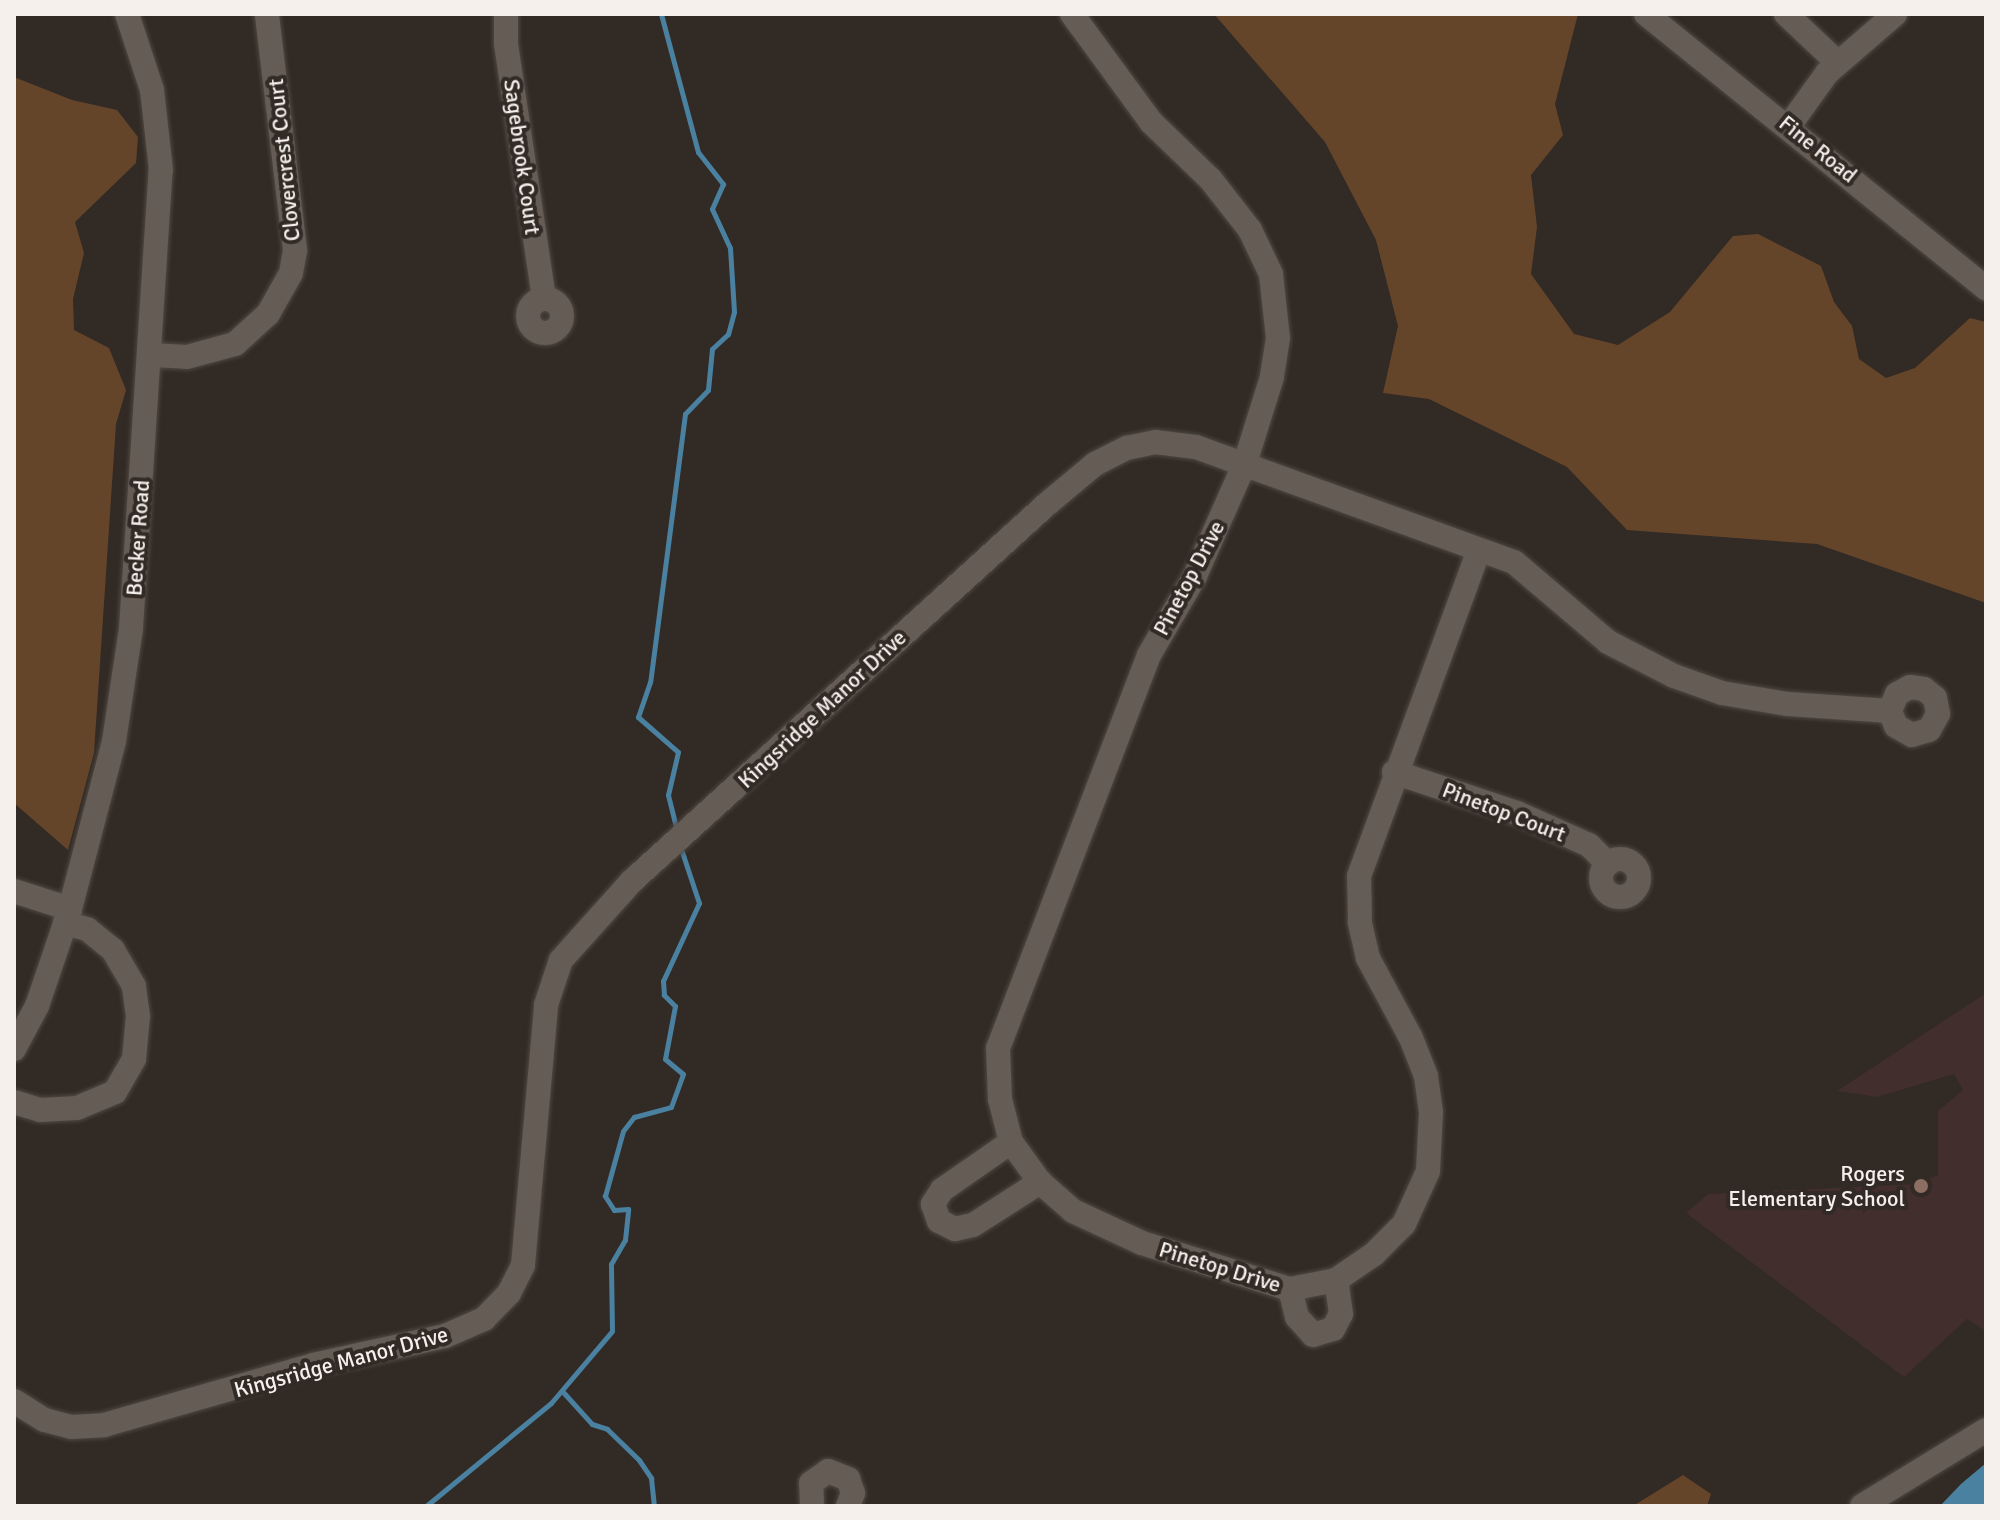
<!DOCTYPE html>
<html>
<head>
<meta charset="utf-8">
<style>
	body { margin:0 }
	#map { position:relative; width:2000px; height:1520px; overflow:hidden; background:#322a24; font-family:Signika,sans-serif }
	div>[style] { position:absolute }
	.education>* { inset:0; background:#422e2d }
	.green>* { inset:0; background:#65452a }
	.water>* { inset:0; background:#4a81a1 }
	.stream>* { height:5px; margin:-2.5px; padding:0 2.5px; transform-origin:2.5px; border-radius:2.5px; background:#4a81a1 }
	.roads { filter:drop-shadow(0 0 2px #4f4843) drop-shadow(0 0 2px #4f4843) }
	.minor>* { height:24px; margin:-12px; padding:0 12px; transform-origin:12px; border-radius:12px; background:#645c55 }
	.minor>.ring { margin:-12px; padding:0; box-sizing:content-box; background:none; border:24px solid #645c55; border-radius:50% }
	.dots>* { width:22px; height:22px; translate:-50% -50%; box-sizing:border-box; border:4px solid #322a24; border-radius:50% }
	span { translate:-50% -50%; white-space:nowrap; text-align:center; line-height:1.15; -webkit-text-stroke:8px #322a24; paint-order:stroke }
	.street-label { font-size:22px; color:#f5f0ec }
	.poi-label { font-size:22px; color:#f5f0ec }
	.right { translate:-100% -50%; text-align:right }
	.frame { position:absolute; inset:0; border:16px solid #f5f0ec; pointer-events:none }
</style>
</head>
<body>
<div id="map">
	<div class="education">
		<div style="clip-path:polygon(1986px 993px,1986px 1331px,1967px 1319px,1904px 1377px,1686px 1213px,1708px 1194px,1916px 1184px,1938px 1175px,1938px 1111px,1963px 1090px,1954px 1074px,1877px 1097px,1837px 1091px)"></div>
	</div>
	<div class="green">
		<div style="clip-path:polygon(1214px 14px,1578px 14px,1555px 104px,1563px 135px,1531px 175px,1537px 227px,1531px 274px,1574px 334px,1618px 345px,1670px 312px,1733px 236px,1758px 234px,1821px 266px,1834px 302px,1852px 326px,1859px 359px,1886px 378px,1915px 368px,1970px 318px,1986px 322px,1986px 603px,1817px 544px,1627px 530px,1567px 467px,1429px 399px,1383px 393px,1398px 326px,1376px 240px,1325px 142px)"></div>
		<div style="clip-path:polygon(14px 77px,72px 100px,117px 110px,138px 137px,136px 163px,75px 222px,84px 253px,73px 299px,74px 330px,109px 348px,126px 390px,116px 424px,94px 753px,68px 850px,14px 803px)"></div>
		<div style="clip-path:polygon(1683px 1475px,1711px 1494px,1707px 1506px,1633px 1506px)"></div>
	</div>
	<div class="water">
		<div style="clip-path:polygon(1986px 1463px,1986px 1506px,1940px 1506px,1961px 1484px)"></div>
	</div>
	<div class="stream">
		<div style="left:661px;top:14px;width:143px;rotate:75deg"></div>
		<div style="left:698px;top:152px;width:41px;rotate:52deg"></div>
		<div style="left:723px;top:184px;width:27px;rotate:114deg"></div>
		<div style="left:712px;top:209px;width:43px;rotate:65.2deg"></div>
		<div style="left:730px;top:248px;width:64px;rotate:86.4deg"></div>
		<div style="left:734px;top:312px;width:23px;rotate:105deg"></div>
		<div style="left:728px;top:334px;width:22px;rotate:137deg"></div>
		<div style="left:712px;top:349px;width:41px;rotate:95.6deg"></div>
		<div style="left:708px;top:390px;width:33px;rotate:134deg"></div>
		<div style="left:685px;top:414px;width:270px;rotate:97.4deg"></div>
		<div style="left:650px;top:682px;width:37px;rotate:109deg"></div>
		<div style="left:638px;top:717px;width:53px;rotate:41.2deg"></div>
		<div style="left:678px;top:752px;width:44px;rotate:103.1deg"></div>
		<div style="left:668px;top:795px;width:38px;rotate:76deg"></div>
		<div style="left:563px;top:1392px;width:43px;rotate:47.8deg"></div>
		<div style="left:592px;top:1424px;width:16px;rotate:18deg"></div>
		<div style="left:607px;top:1429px;width:45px;rotate:44.1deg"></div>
		<div style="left:639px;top:1460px;width:22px;rotate:56deg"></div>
		<div style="left:651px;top:1478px;width:28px;rotate:84deg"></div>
		<div style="left:426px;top:1506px;width:162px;rotate:-39.5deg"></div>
		<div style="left:551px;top:1403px;width:94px;rotate:-49.7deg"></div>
		<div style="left:612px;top:1331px;width:67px;rotate:-90.9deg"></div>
		<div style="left:611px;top:1264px;width:28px;rotate:-60deg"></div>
		<div style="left:625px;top:1240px;width:31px;rotate:-84deg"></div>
		<div style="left:628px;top:1209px;width:14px;rotate:176deg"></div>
		<div style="left:614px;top:1210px;width:17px;rotate:-123deg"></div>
		<div style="left:605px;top:1196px;width:67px;rotate:-74.5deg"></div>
		<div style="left:623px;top:1131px;width:18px;rotate:-52deg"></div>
		<div style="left:634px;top:1117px;width:38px;rotate:-15deg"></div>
		<div style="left:671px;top:1107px;width:35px;rotate:-70deg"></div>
		<div style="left:683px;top:1074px;width:23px;rotate:-140deg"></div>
		<div style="left:665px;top:1059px;width:54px;rotate:-79.3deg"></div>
		<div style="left:675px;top:1006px;width:16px;rotate:-135deg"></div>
		<div style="left:664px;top:995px;width:14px;rotate:-94deg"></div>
		<div style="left:663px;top:981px;width:86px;rotate:-65.2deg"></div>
		<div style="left:699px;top:903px;width:60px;rotate:-108.4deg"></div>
	</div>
	<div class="roads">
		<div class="minor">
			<div style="left:506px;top:14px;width:30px;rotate:90deg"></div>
			<div style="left:506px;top:44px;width:258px;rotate:81.5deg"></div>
			<div style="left:1072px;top:14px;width:134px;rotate:53.8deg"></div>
			<div style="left:1151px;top:122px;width:83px;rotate:44deg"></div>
			<div style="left:1211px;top:180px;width:63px;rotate:52deg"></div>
			<div style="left:1250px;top:230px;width:49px;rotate:64.5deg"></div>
			<div style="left:1271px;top:274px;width:64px;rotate:83.8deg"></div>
			<div style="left:1278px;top:338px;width:39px;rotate:99deg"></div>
			<div style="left:1272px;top:377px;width:90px;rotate:107.4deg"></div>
			<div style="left:1245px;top:463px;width:124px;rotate:113.9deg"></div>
			<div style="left:1195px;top:576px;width:91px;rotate:120.2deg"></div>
			<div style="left:1149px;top:655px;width:421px;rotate:111deg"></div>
			<div style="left:998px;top:1048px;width:51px;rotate:87.8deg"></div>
			<div style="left:1000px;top:1099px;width:44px;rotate:75.7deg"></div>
			<div style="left:1011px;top:1142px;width:49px;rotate:54.1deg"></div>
			<div style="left:1040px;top:1182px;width:44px;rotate:41.3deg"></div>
			<div style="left:1073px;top:1211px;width:76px;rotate:24.9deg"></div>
			<div style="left:1142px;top:1243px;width:155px;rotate:17.3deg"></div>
			<div style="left:1290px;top:1289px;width:47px;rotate:-11.1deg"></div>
			<div style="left:1336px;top:1280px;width:46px;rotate:-34.4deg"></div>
			<div style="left:1374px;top:1254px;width:42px;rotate:-45deg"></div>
			<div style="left:1404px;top:1224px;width:58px;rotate:-65.6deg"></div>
			<div style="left:1428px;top:1171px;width:59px;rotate:-87.1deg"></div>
			<div style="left:1431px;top:1112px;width:36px;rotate:-98deg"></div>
			<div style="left:1426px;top:1076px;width:41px;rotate:-111.5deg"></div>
			<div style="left:1411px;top:1038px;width:91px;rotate:-118.3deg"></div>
			<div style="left:1368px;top:958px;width:37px;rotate:-103deg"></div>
			<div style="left:1360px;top:922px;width:46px;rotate:-91.2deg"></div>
			<div style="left:1359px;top:876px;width:344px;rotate:-69.8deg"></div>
			<div style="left:1646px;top:14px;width:437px;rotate:38.9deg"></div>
			<div style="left:1786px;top:14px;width:71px;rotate:43.3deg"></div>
			<div style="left:1789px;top:126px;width:65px;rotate:-54.4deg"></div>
			<div style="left:1827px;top:73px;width:90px;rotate:-40.9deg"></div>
			<div class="ring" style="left:528px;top:299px;width:10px;height:10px"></div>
			<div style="left:151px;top:355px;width:36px;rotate:3deg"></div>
			<div style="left:187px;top:357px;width:50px;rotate:-15.2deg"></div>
			<div style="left:235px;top:344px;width:45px;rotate:-42.3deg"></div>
			<div style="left:268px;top:314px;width:47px;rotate:-60.7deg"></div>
			<div style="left:291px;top:273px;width:23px;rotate:-80deg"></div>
			<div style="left:295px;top:250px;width:238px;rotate:-96.8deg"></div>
			<div style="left:1394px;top:772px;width:130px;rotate:18.4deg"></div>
			<div style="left:1517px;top:813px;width:79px;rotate:24deg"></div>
			<div style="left:1589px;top:845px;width:27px;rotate:45deg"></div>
			<div class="ring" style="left:1601px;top:859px;width:14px;height:14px"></div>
			<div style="left:14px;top:891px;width:59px;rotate:17.8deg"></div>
			<div style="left:14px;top:1049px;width:49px;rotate:-61.9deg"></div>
			<div style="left:37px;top:1006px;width:102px;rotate:-71.2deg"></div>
			<div style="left:70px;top:909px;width:174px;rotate:-75.3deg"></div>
			<div style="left:114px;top:741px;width:114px;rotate:-81.4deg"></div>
			<div style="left:131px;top:628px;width:459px;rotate:-86.3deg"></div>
			<div style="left:161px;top:170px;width:81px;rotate:-96.4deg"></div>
			<div style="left:152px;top:90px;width:80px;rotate:-108.2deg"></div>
			<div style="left:14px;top:1102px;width:27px;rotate:17deg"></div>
			<div style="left:40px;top:1110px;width:37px;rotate:-3deg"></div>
			<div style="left:77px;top:1108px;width:41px;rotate:-22.8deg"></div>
			<div style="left:115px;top:1092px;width:38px;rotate:-60deg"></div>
			<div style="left:134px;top:1059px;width:43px;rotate:-84.7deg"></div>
			<div style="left:138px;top:1016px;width:30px;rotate:-98deg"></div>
			<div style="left:134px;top:986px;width:42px;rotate:-120.3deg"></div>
			<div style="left:113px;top:950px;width:33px;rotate:-141deg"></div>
			<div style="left:87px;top:929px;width:23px;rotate:-165deg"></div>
			<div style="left:1011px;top:1142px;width:84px;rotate:145.2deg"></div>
			<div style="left:942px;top:1190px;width:17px;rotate:123deg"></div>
			<div style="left:933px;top:1204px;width:18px;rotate:71deg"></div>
			<div style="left:939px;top:1221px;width:18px;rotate:27deg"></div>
			<div style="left:955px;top:1229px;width:18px;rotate:-13deg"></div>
			<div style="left:973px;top:1225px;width:80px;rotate:-32.7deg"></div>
			<div style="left:1290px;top:1289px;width:29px;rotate:76deg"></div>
			<div style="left:1297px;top:1317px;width:24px;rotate:48deg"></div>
			<div style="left:1313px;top:1335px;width:21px;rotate:-17deg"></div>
			<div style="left:1333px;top:1329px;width:17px;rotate:-62deg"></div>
			<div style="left:1341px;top:1314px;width:34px;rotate:-98deg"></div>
			<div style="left:14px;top:1401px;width:36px;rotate:32deg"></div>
			<div style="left:45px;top:1420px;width:27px;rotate:15deg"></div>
			<div style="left:71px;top:1427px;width:33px;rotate:-3deg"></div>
			<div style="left:104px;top:1425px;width:217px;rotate:-16deg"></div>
			<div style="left:313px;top:1365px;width:135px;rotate:-12.4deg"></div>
			<div style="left:445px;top:1336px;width:43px;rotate:-23.6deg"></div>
			<div style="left:484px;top:1319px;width:36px;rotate:-46deg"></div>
			<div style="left:509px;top:1293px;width:31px;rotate:-63deg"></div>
			<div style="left:523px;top:1265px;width:261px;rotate:-84.9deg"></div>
			<div style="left:546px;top:1005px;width:47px;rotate:-71.6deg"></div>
			<div style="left:561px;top:960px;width:106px;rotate:-48.1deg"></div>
			<div style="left:632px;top:881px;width:561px;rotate:-42.25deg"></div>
			<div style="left:1047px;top:504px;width:62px;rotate:-39.8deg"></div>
			<div style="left:1095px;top:464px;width:36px;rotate:-27deg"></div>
			<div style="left:1127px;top:448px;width:29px;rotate:-12deg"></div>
			<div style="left:1155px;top:442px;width:41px;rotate:7deg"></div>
			<div style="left:1196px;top:447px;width:338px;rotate:19.9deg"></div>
			<div style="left:1514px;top:562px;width:123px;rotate:40.4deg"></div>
			<div style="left:1608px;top:642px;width:74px;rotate:27.3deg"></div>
			<div style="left:1674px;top:676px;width:51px;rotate:19.5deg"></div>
			<div style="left:1722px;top:693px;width:67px;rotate:9.5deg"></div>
			<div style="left:1788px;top:704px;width:102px;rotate:3.9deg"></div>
			<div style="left:1890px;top:711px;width:18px;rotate:-68deg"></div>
			<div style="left:1897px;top:694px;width:15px;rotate:-28deg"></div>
			<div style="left:1910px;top:687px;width:14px;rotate:8deg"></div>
			<div style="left:1924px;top:689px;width:14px;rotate:39deg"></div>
			<div style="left:1935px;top:698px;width:16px;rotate:79deg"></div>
			<div style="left:1938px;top:714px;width:18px;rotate:119deg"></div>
			<div style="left:1929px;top:730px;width:18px;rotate:164deg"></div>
			<div style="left:1912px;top:735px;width:18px;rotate:-151deg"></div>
			<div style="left:1896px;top:726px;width:16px;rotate:-112deg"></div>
			<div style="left:812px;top:1506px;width:23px;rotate:-92deg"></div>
			<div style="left:811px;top:1483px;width:21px;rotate:-35deg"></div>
			<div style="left:828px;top:1471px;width:22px;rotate:22deg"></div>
			<div style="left:848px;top:1479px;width:15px;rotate:70deg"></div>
			<div style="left:853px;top:1493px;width:14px;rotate:111deg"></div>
			<div style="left:1862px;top:1506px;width:145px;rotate:-31.5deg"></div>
		</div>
	</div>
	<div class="dots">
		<div style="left:1921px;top:1186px;background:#8d6e63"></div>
	</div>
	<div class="street-label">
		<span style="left:1818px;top:149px;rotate:39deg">Fine Road</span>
		<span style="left:522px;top:157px;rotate:82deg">Sagebrook Court</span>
		<span style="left:284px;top:160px;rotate:-96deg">Clovercrest Court</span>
		<span style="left:138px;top:538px;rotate:-86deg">Becker Road</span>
		<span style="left:1189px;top:578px;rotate:-62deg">Pinetop Drive</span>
		<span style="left:822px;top:709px;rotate:-43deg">Kingsridge Manor Drive</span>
		<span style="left:1504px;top:812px;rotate:21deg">Pinetop Court</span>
		<span style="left:1220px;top:1267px;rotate:17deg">Pinetop Drive</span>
		<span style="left:341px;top:1362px;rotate:-15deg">Kingsridge Manor Drive</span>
	</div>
	<div class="poi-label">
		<span class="right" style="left:1905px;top:1186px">Rogers<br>Elementary School</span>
	</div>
	<div class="frame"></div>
</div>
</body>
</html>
